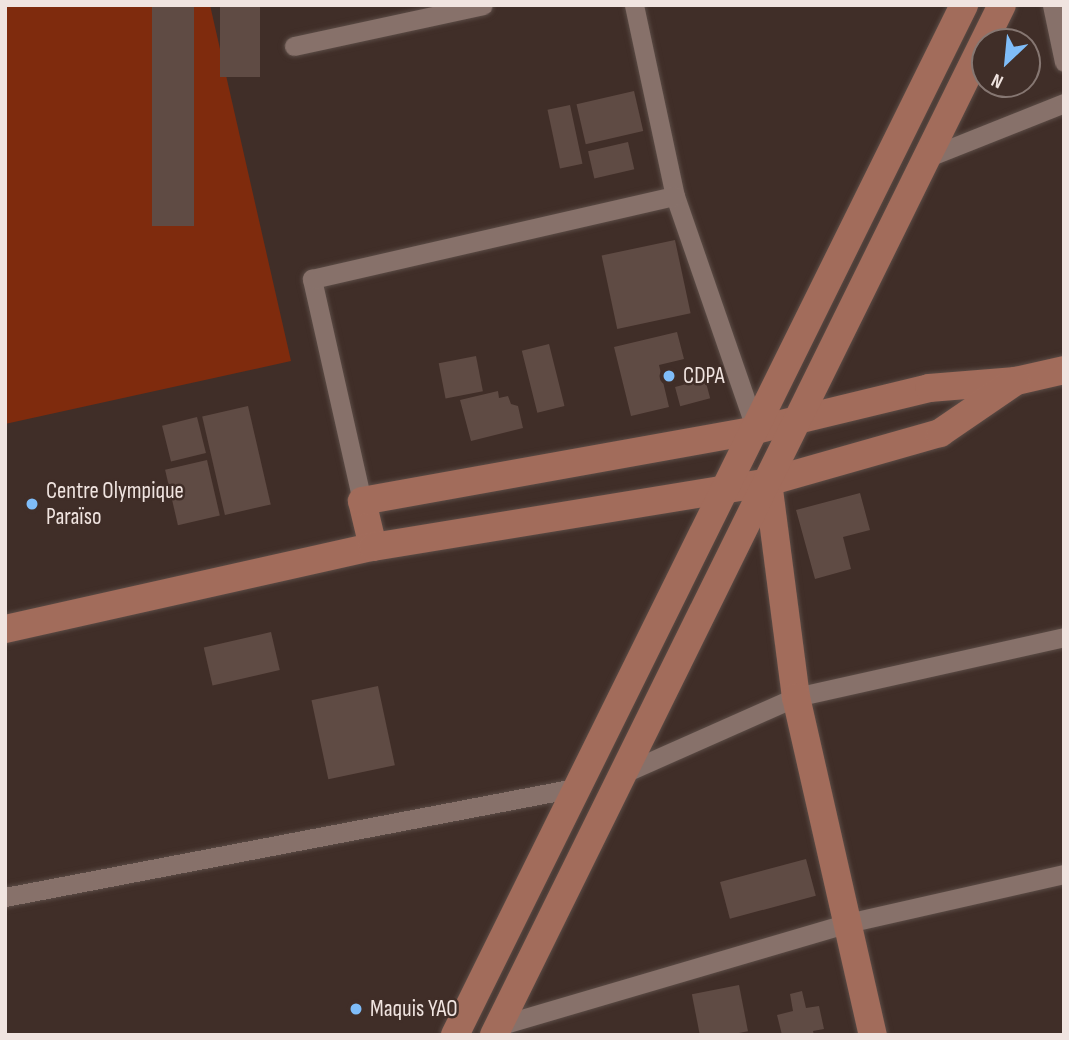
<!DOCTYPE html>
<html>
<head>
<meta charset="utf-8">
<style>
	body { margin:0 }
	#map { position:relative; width:1069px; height:1040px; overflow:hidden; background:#402e28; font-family:"Sofia Sans Condensed",sans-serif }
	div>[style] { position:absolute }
	.green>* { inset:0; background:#7f2b0d }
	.building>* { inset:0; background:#5f4b44; transform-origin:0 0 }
	.roads { filter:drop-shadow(0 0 2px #5b4c46) drop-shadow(0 0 2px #5b4c46) }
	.street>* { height:19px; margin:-9.5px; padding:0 9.5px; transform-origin:9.5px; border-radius:9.5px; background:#87716a }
	.secondary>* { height:28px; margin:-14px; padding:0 14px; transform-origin:14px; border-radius:14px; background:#a26c5b }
	.dots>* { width:19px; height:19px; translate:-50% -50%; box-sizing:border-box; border:4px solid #402e28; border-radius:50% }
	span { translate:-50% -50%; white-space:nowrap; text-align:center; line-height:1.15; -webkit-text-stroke:5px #402e28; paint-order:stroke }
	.poi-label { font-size:23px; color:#f0e4e0 }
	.left { translate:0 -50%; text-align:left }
	.frame { position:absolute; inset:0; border:7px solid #f0e4e0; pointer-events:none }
	.north { position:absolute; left:971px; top:28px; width:70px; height:70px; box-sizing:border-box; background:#402e28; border:2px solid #867772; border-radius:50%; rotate:206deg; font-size:19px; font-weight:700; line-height:28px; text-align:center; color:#f0e4e0 }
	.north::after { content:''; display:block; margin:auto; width:24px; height:32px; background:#7fbdf9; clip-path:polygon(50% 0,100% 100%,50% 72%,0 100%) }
</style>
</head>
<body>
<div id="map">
	<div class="green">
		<div style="clip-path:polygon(5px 5px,210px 5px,291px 361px,5px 424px)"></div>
	</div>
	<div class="building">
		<div style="left:152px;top:5px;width:42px;height:221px"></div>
		<div style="left:220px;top:5px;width:40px;height:72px"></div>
		<div style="left:634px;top:91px;width:41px;height:59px;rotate:77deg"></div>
		<div style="left:570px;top:105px;width:60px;height:23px;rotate:78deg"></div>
		<div style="left:628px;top:142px;width:28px;height:41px;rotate:77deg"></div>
		<div style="left:675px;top:240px;width:75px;height:75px;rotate:78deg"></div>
		<div style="clip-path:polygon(677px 332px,684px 359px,659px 365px,669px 407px,631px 416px,614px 347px)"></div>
		<div style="left:549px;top:344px;width:64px;height:28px;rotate:76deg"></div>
		<div style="left:476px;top:356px;width:36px;height:38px;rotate:79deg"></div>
		<div style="left:705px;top:379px;width:20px;height:31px;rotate:75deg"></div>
		<div style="clip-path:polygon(498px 391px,499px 398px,508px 396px,511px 404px,518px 406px,523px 428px,471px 441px,460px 400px)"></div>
		<div style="left:248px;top:406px;width:101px;height:47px;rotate:77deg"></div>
		<div style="left:197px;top:417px;width:37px;height:36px;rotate:76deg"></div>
		<div style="left:207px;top:460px;width:57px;height:43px;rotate:77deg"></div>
		<div style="clip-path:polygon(860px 493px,870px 530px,843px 537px,851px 569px,815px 579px,796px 510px)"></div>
		<div style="left:271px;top:632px;width:39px;height:69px;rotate:77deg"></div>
		<div style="left:378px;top:686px;width:81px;height:68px;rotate:78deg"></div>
		<div style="left:806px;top:859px;width:38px;height:89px;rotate:75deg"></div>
		<div style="left:739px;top:985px;width:47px;height:48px;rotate:79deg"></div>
		<div style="clip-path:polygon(802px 991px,806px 1008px,819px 1006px,824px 1029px,813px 1031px,814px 1035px,782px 1035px,777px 1015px,793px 1011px,790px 994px)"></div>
	</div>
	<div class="roads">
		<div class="street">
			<div style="left:634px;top:5px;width:195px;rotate:77.9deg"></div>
			<div style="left:675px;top:196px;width:248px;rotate:70.9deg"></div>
			<div style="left:1052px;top:5px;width:58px;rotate:78.1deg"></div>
			<div style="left:294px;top:46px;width:193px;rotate:-12.2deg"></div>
			<div style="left:926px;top:158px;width:149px;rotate:-21.7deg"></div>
			<div style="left:362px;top:501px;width:228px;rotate:-102.7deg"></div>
			<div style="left:312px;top:279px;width:372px;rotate:-12.9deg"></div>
			<div style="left:622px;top:774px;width:190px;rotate:-23.9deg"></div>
			<div style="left:796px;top:697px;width:275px;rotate:-12.6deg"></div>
			<div style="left:5px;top:897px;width:585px;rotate:-10.83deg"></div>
			<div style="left:498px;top:1026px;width:365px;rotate:-16.4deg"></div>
			<div style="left:848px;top:923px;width:221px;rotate:-12.8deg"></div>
		</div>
		<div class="secondary">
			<div style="left:768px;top:482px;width:217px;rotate:82.6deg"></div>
			<div style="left:796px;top:697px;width:347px;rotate:77.2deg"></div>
			<div style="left:373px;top:547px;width:47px;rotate:-103.4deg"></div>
			<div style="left:362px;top:501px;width:400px;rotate:-10.2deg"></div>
			<div style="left:756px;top:430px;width:178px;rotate:-13.6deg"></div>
			<div style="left:929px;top:388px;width:87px;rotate:-4.6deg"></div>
			<div style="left:1016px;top:381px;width:49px;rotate:-12.9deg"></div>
			<div style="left:5px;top:629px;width:377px;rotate:-12.6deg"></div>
			<div style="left:373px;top:547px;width:400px;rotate:-9.3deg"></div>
			<div style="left:768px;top:482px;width:179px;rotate:-15.9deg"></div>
			<div style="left:940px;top:433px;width:92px;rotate:-34.4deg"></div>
			<div style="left:455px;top:1035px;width:1149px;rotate:-63.7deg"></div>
			<div style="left:494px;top:1035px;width:1148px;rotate:-63.75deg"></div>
		</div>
	</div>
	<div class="dots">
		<div style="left:669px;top:376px;background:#7fbdf9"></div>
		<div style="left:32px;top:504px;background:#7fbdf9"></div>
		<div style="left:356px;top:1009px;background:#7fbdf9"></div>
	</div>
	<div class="poi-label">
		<span class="left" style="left:683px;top:376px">CDPA</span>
		<span class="left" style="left:46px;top:504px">Centre Olympique<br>Paraïso</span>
		<span class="left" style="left:370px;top:1009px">Maquis YAO</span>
	</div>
	<div class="frame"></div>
	<div class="north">N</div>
</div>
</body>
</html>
